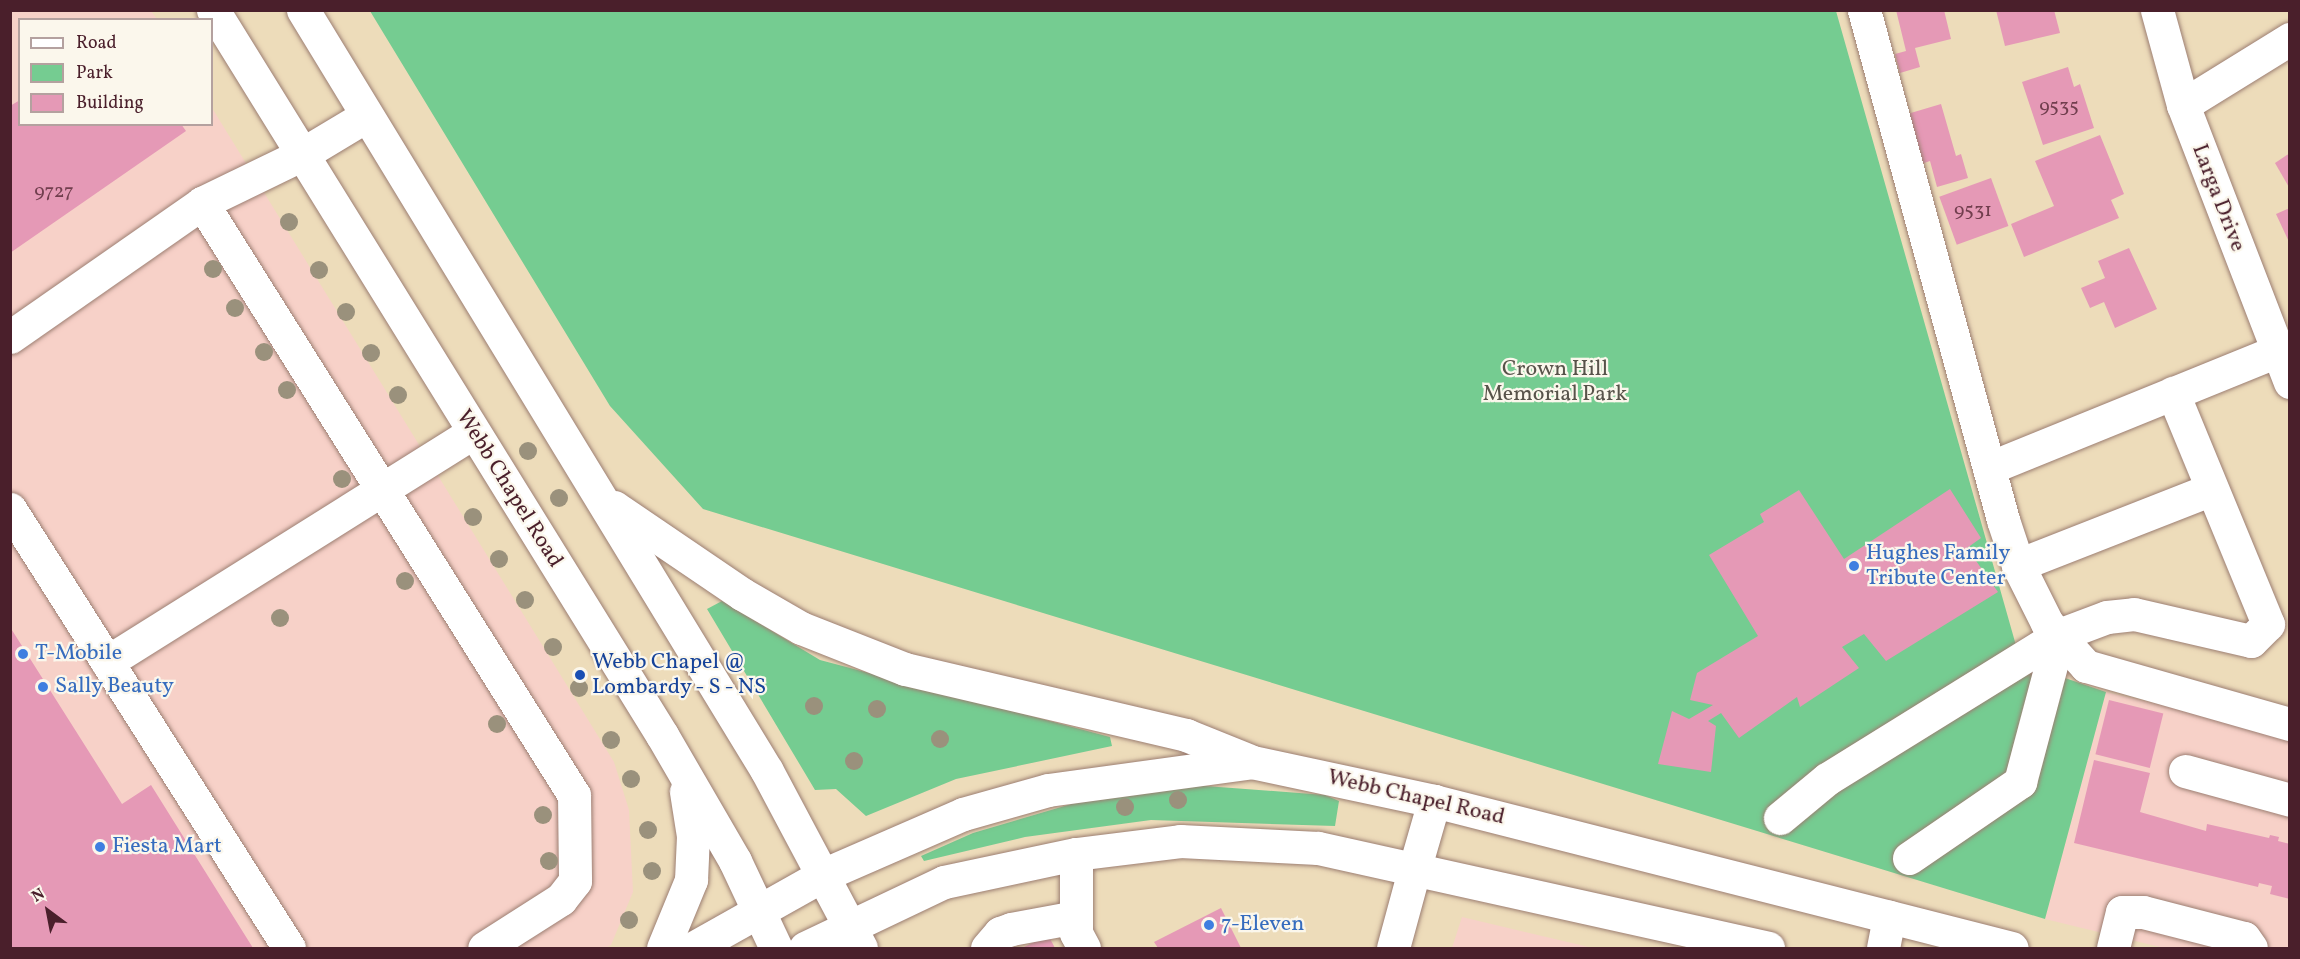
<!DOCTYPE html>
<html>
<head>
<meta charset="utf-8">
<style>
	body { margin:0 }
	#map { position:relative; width:2300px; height:959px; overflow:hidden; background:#eddcba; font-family:Vollkorn,serif }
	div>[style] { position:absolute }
	.built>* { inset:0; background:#f7d1c8 }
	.green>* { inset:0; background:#75cc91 }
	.building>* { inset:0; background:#e599b6; transform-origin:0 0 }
	.roads { filter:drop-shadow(0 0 2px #9c7e72) drop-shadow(0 0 2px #9c7e72) }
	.minor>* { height:33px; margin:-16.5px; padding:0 16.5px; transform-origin:16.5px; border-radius:16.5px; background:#fff }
	.major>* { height:33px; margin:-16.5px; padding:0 16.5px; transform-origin:16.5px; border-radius:16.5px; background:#fff }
	.trees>* { width:18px; height:18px; margin:-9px; border-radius:50%; background:#9a917c }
	.dots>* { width:16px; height:16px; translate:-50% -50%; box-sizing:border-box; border:3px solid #fbf7ec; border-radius:50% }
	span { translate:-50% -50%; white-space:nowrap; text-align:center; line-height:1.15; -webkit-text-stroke:4.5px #fbf7ec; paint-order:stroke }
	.number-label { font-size:20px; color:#713e4e }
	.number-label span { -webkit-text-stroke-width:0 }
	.street-label { font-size:22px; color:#4a1f2b }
	.park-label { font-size:22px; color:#57534a }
	.shop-label { font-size:22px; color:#366cbe }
	.left { translate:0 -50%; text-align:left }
	.transit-label { font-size:22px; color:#164399 }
	.frame { position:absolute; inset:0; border:12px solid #4a1f2b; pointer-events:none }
	.legend { position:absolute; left:18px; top:18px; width:195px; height:108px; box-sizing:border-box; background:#fbf7ec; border:2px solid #b4a19f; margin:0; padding:8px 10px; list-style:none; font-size:18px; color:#4a1f2b }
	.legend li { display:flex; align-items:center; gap:12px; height:30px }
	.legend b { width:30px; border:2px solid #b4a19f }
	.north { position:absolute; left:18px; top:881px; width:60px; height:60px; -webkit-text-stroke:4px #fbf7ec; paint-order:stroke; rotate:328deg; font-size:16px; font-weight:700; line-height:24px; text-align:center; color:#4a1f2b }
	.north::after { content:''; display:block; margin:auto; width:21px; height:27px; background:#4a1f2b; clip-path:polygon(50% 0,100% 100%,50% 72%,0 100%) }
</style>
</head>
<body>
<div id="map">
	<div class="built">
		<div style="clip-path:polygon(10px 11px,151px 11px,157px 19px,20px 20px,20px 124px,212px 124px,212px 108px,614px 762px,629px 810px,633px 892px,611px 945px,606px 948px,11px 948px)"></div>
		<div style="clip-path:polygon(2106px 692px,2289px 735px,2289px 948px,2164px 948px,2045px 919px)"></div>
		<div style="clip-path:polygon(1462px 917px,1593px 948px,1452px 948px)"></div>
	</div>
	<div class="green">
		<div style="clip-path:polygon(370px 11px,1836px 11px,2021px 663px,2106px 692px,2045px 919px,703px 509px,610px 406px)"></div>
		<div style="clip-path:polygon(722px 601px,820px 660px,1110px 737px,1112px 746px,956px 779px,866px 816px,836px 789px,815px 790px,707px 609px)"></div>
		<div style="clip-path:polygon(1179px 784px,1325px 795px,1339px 801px,1335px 826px,1151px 820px,1025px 837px,924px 861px,921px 856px,973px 833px,1126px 788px)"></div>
	</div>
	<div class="building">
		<div style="clip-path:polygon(1896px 10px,1944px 10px,1951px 39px,1915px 48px,1920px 67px,1900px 73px,1895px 54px,1906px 51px)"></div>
		<div style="clip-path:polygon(1996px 10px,2054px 10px,2060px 33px,2005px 46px)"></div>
		<div style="clip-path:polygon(2068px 67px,2074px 87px,2080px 84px,2094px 128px,2043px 145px,2022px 82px)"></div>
		<div style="clip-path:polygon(20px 100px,20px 124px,181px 124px,186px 131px,10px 253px,10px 106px)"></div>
		<div style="clip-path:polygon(1941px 104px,1956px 156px,1961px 154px,1968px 178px,1937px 187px,1930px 161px,1918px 165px,1904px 115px)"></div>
		<div style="clip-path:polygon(2100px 135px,2124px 194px,2111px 200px,2119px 218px,2024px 257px,2011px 224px,2054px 206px,2035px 161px)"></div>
		<div style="clip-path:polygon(2290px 153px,2290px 189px,2275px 163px)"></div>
		<div style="left:1991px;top:178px;width:51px;height:55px;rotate:70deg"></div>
		<div style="clip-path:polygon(2290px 208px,2290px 244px,2276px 214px)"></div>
		<div style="clip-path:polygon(2129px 248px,2157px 309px,2115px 328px,2104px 302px,2090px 308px,2081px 288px,2105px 278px,2098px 261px)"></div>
		<div style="clip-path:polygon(1950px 489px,1981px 538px,1967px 548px,1998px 592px,1886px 661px,1864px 634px,1842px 647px,1859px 668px,1800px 707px,1797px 697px,1739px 738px,1721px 713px,1708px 721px,1716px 726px,1711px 772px,1658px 764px,1672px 711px,1689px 719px,1713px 705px,1690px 700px,1697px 673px,1758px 636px,1709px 555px,1764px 522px,1760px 514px,1799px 490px,1844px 559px)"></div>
		<div style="clip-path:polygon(10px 627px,122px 804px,151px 785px,253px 948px,10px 948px)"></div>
		<div style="left:2109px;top:700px;width:56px;height:56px;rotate:14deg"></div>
		<div style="clip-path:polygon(2094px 760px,2150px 773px,2140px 812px,2206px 831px,2207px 824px,2269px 838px,2270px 835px,2279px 837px,2278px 841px,2290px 844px,2290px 899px,2270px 894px,2272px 886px,2259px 883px,2258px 887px,2074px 843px)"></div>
		<div style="clip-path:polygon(1221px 908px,1241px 948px,1158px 948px,1154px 942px)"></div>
		<div style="clip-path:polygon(1048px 935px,1055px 948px,1022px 948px)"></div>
	</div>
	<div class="roads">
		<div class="minor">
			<div style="left:1864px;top:10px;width:529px;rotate:74.75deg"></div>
			<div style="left:2003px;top:520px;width:47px;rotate:71.6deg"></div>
			<div style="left:2018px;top:565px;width:65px;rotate:63.4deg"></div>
			<div style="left:2047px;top:623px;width:58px;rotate:47.8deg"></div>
			<div style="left:2086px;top:666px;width:212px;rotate:15.9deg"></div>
			<div style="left:2157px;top:10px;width:98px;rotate:74.7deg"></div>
			<div style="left:2183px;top:105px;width:297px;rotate:68.9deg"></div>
			<div style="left:2183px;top:105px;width:126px;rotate:-31.7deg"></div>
			<div style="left:202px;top:203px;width:699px;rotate:57.86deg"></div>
			<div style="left:574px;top:795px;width:86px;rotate:89.3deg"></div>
			<div style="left:575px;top:881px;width:23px;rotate:128deg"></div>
			<div style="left:561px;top:899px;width:91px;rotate:147.5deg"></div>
			<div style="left:10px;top:337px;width:234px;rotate:-34.9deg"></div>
			<div style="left:202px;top:203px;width:110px;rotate:-25.9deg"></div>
			<div style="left:1989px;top:468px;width:311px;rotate:-22.1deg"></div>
			<div style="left:10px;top:509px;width:520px;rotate:57.56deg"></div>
			<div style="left:2018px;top:565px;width:208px;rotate:-21.4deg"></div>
			<div style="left:107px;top:662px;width:432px;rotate:-32.1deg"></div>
			<div style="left:2185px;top:771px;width:109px;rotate:15.4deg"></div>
			<div style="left:1780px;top:818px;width:61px;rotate:-39.7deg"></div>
			<div style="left:1827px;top:779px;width:273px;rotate:-31.8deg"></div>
			<div style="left:1076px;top:854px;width:79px;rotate:90deg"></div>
			<div style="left:1076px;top:933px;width:17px;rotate:62deg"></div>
			<div style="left:1909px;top:858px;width:135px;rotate:-34.4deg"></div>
			<div style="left:2020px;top:782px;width:152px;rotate:-75.1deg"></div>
			<div style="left:2059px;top:635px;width:51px;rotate:-20.6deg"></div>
			<div style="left:2107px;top:617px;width:27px;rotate:-6deg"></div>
			<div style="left:2134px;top:614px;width:120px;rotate:13deg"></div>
			<div style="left:2251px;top:641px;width:24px;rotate:-45deg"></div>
			<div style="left:2268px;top:624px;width:250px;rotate:-112.4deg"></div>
			<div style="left:987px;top:948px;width:20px;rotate:-49deg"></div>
			<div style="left:1000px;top:933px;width:12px;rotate:-20deg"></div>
			<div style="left:1011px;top:929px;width:66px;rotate:-10.5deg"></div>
			<div style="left:1393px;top:948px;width:84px;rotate:-74.8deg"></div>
			<div style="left:2113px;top:948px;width:37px;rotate:-76deg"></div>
			<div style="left:2122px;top:912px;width:21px"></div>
			<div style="left:2143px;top:912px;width:104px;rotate:14.4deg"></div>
			<div style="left:2244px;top:938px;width:12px;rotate:55deg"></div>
		</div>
		<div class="major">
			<div style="left:213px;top:10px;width:853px;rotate:58.23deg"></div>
			<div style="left:662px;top:735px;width:146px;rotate:59.9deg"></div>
			<div style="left:735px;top:861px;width:96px;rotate:64.8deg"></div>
			<div style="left:303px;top:10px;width:891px;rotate:58.63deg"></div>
			<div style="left:767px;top:771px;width:200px;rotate:62deg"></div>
			<div style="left:301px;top:155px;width:76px;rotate:-31deg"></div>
			<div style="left:614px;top:507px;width:155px;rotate:34.2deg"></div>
			<div style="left:742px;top:594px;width:68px;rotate:30deg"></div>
			<div style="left:801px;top:628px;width:112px;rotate:21.5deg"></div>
			<div style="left:905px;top:669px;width:289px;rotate:13.2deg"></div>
			<div style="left:1186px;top:735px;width:67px;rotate:22deg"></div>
			<div style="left:1415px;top:867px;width:69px;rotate:-73.9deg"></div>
			<div style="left:663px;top:948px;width:74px;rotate:-67.6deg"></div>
			<div style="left:691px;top:880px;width:44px;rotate:-87.4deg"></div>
			<div style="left:693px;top:836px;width:45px;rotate:-99deg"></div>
			<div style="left:693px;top:948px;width:149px;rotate:-29.3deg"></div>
			<div style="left:823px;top:875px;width:153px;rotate:-23.5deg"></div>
			<div style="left:963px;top:814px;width:88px;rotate:-15.8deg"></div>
			<div style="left:1048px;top:790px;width:206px;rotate:-7.8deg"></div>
			<div style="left:1252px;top:762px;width:186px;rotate:12.1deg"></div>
			<div style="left:1434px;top:801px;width:596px;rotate:14.27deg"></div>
			<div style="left:805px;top:948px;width:154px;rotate:-25.4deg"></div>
			<div style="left:944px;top:882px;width:135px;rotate:-12deg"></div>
			<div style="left:1076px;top:854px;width:105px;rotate:-7.1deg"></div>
			<div style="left:1180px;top:841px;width:138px;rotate:2.9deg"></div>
			<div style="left:1318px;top:848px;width:461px;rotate:12.5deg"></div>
			<div style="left:1883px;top:948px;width:32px;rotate:-79deg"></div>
		</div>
	</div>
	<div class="trees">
		<div style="left:289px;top:222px"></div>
		<div style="left:213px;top:269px"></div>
		<div style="left:319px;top:270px"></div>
		<div style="left:235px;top:308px"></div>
		<div style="left:346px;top:312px"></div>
		<div style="left:264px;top:352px"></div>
		<div style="left:371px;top:353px"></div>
		<div style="left:287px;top:390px"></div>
		<div style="left:398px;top:395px"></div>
		<div style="left:528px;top:451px"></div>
		<div style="left:342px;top:479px"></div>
		<div style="left:559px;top:498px"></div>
		<div style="left:473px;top:517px"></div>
		<div style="left:499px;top:559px"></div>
		<div style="left:405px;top:581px"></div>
		<div style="left:525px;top:600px"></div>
		<div style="left:280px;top:618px"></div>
		<div style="left:553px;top:647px"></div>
		<div style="left:579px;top:688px"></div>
		<div style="left:814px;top:706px"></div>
		<div style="left:877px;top:709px"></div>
		<div style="left:497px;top:724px"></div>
		<div style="left:940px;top:739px"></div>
		<div style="left:611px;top:740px"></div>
		<div style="left:854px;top:761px"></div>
		<div style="left:631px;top:779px"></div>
		<div style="left:1178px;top:800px"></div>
		<div style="left:1125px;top:807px"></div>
		<div style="left:543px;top:815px"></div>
		<div style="left:648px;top:830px"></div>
		<div style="left:549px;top:861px"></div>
		<div style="left:652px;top:871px"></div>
		<div style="left:629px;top:920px"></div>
	</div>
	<div class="dots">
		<div style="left:1854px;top:566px;background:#3f7fe0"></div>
		<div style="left:23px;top:654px;background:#3f7fe0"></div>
		<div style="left:580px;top:675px;background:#1a4fb4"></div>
		<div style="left:43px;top:687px;background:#3f7fe0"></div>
		<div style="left:100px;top:847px;background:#3f7fe0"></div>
		<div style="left:1209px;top:925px;background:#3f7fe0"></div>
	</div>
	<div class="number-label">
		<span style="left:2059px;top:107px">9535</span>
		<span style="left:54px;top:192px">9727</span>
		<span style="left:1973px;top:211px">9531</span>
	</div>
	<div class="street-label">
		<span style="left:2218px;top:198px;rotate:69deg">Larga Drive</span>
		<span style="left:509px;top:489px;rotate:58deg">Webb Chapel Road</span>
		<span style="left:1416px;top:798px;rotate:13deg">Webb Chapel Road</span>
	</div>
	<div class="park-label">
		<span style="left:1555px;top:382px">Crown Hill<br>Memorial Park</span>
	</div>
	<div class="shop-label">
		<span class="left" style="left:1866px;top:566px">Hughes Family<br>Tribute Center</span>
		<span class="left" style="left:35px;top:654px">T-Mobile</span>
		<span class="left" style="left:55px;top:687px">Sally Beauty</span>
		<span class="left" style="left:112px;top:847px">Fiesta Mart</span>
		<span class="left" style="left:1221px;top:925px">7-Eleven</span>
	</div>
	<div class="transit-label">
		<span class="left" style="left:592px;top:675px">Webb Chapel @<br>Lombardy - S - NS</span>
	</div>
	<div class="frame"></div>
	<ul class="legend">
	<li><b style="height:8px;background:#fff"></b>Road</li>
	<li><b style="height:16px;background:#75cc91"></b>Park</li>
	<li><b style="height:16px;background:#e599b6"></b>Building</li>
	</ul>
	<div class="north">N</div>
</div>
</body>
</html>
